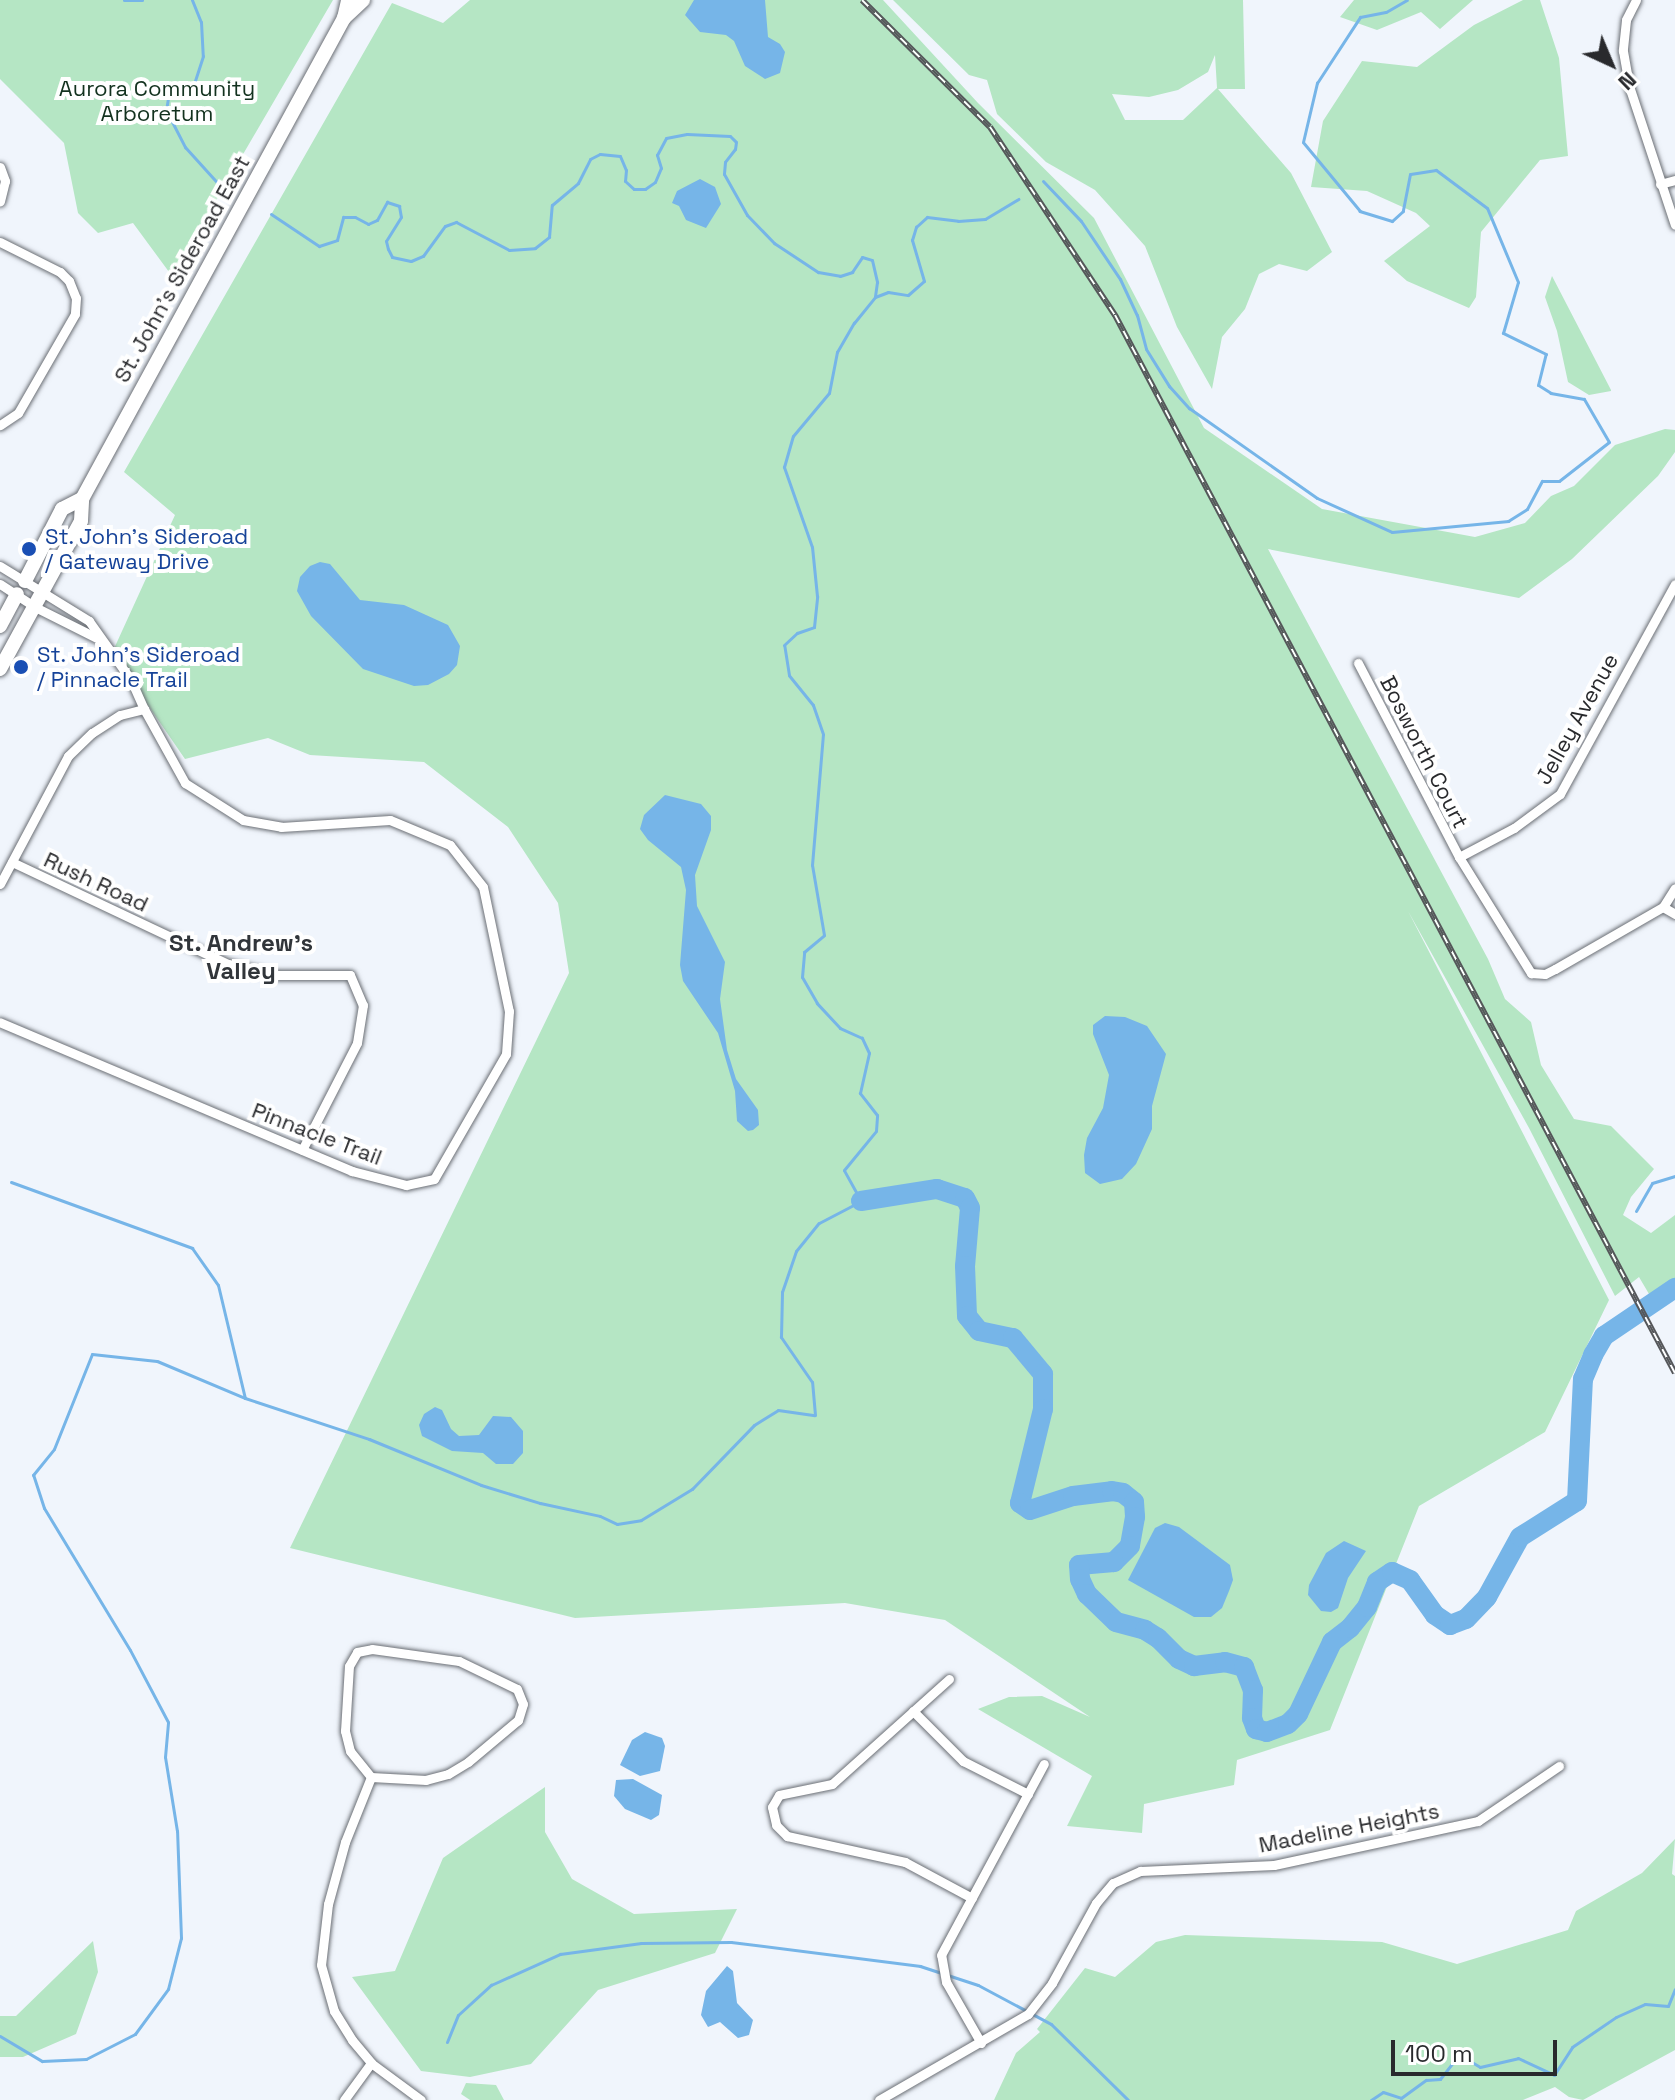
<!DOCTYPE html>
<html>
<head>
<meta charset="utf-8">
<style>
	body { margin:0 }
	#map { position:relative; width:1675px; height:2100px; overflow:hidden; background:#f0f5fc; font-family:"Space Grotesk",sans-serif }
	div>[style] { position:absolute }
	.green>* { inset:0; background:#b5e6c4 }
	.water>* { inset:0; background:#76b5e8 }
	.stream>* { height:3px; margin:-1.5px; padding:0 1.5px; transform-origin:1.5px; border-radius:1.5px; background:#76b5e8 }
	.river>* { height:20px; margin:-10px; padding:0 10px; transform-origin:10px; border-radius:10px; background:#76b5e8 }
	.roads { filter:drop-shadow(0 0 2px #6b6f75) drop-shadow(0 0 2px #6b6f75) }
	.street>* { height:9px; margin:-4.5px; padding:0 4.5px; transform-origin:4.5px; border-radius:4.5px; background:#fff }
	.primary>* { height:14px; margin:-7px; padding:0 7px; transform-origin:7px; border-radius:7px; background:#fff }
	.rail>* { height:6px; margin-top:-3px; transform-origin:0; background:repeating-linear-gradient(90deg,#fff 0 9px,#55575a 0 18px); box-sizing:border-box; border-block:2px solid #55575a }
	.dots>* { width:22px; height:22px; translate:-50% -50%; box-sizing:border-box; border:4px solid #fff; border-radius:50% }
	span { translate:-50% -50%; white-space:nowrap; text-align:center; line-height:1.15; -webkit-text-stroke:8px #fff; paint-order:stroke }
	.park-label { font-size:22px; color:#13321f }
	.street-label { font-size:22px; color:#292a2d }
	.transit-label { font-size:22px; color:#164399 }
	.left { translate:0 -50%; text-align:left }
	.neighbourhood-label { font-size:24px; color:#31353a; font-weight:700 }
	.north { position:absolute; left:1571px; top:24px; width:80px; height:80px; -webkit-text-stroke:6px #fff; paint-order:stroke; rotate:136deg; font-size:22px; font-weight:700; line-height:32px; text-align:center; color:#292a2d }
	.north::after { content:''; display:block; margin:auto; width:28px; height:36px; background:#292a2d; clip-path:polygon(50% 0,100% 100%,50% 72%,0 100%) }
	.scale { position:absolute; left:1391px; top:2040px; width:166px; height:36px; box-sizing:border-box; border:4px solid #292a2d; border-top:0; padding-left:10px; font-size:24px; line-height:28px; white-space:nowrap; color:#292a2d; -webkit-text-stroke:6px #fff; paint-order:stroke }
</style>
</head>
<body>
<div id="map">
	<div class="green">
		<div style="clip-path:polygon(0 0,333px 0,172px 276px,133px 223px,98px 233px,78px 213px,64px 143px,0 79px)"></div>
		<div style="clip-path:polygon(470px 0,883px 0,978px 103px,1094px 218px,1204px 428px,1322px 509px,1475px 537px,1525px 523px,1551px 496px,1574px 486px,1615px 445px,1665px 429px,1675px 430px,1675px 452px,1658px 476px,1572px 559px,1519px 598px,1268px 549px,1488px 959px,1505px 999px,1531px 1022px,1541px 1065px,1574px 1119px,1611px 1126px,1654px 1169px,1631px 1197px,1623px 1215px,1651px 1233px,1675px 1215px,1675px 1282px,1649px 1294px,1639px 1277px,1615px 1296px,1529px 1128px,1408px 911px,1609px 1300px,1545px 1432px,1419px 1506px,1330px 1730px,1237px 1760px,1234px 1785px,1144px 1804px,1142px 1833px,1067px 1826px,1092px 1776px,978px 1709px,1009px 1697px,1042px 1696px,1090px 1717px,945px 1620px,845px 1603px,575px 1618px,290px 1548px,569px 973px,558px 903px,508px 827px,424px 762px,310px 755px,268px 738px,185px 759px,112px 653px,175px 515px,124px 472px,392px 3px,443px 23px)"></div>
		<div style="clip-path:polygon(evenodd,893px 0,1243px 0,1245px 89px,1218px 89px,1291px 173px,1332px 252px,1307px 271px,1279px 264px,1259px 274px,1245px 309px,1222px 337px,1212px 389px,1177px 327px,1145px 246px,1095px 190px,1046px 162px,997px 114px,987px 80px,969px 75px,893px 0,1215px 55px,1217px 88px,1183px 120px,1125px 120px,1112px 94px,1149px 97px,1178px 90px,1208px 72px,1215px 55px)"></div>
		<div style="clip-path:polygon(1354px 0,1473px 0,1440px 29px,1421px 12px,1377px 30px,1340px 17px)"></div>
		<div style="clip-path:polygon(1523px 0,1540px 0,1559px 58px,1568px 156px,1540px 160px,1481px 232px,1476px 297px,1469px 308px,1407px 281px,1384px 261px,1430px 226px,1416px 213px,1367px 191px,1311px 187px,1323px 121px,1362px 61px,1417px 67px,1474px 25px)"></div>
		<div style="clip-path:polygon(1552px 276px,1611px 390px,1611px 391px,1589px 395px,1568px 382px,1557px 331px,1545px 297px)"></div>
		<div style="clip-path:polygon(545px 1787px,545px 1832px,572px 1879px,634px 1914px,737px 1909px,715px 1953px,598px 1990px,531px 2064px,470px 2077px,421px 2071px,352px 1977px,395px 1971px,443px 1858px)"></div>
		<div style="clip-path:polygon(1675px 1839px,1672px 1874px,1675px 1876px,1675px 2050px,1583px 2100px,1569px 2097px,1555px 2087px,1523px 2100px,994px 2100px,1016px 2053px,1040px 2032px,1037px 2029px,1085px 1968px,1115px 1977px,1156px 1942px,1185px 1935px,1382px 1942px,1457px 1964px,1568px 1930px,1576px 1911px,1642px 1873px)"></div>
		<div style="clip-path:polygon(93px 1941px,98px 1972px,76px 2034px,23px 2057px,0 2057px,0 2016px,16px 2016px)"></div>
		<div style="clip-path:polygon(466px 2083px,496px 2085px,504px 2100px,470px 2100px,461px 2094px)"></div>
	</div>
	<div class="water">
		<div style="clip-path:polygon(694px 0,765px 0,768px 37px,780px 44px,785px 52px,780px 73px,765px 79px,745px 66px,734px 41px,726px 35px,700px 32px,685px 15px)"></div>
		<div style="clip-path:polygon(700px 179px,715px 187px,721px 204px,706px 228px,686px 220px,679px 206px,672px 203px,677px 191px)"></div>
		<div style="clip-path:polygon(320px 562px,330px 564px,360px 600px,404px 605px,448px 625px,460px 646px,457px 665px,449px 674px,428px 685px,414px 686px,363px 669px,311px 616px,297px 591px,300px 577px,310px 566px)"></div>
		<div style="clip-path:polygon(665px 795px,701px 804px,711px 816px,711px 830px,695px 875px,697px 906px,725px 962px,720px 999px,727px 1050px,736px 1079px,758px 1110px,759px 1125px,753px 1130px,748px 1131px,737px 1121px,735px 1091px,718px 1033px,683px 981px,680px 965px,686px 890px,681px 867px,648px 840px,640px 829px,644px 815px)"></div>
		<div style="clip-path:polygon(1105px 1016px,1125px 1017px,1147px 1026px,1166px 1054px,1152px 1106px,1152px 1129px,1136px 1164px,1122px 1179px,1100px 1184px,1085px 1173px,1084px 1155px,1087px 1138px,1103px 1108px,1109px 1075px,1093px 1034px,1093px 1025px)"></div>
		<div style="clip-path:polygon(435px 1407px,442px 1410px,451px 1429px,459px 1436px,479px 1435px,493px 1416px,511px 1417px,523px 1431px,523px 1453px,513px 1464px,496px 1464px,483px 1453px,452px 1451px,422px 1436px,419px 1425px,424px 1414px)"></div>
		<div style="clip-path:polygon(1165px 1523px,1179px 1527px,1230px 1565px,1233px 1580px,1229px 1591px,1222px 1608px,1211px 1617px,1194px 1617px,1128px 1580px,1155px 1528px)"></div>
		<div style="clip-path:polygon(1344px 1541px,1366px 1551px,1348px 1578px,1338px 1608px,1331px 1612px,1321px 1611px,1308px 1595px,1309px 1585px,1326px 1553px)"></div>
		<div style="clip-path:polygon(645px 1732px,662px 1738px,665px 1746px,660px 1771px,640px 1776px,620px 1765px,632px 1740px)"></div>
		<div style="clip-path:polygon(633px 1779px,662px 1795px,659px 1815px,651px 1820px,625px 1809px,614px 1796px,616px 1780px)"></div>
		<div style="clip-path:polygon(727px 1966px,733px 1971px,737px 2003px,753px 2020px,749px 2035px,738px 2038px,720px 2022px,708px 2027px,701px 2015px,706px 1991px)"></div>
	</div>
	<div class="stream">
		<div style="left:124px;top:0;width:18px"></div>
		<div style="left:192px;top:0;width:24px;rotate:68deg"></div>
		<div style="left:201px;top:22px;width:34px;rotate:87deg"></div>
		<div style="left:203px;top:56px;width:28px;rotate:108deg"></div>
		<div style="left:194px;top:83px;width:15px;rotate:169deg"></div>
		<div style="left:179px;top:86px;width:16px;rotate:133deg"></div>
		<div style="left:168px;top:98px;width:12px;rotate:99deg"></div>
		<div style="left:166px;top:110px;width:42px;rotate:62.8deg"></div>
		<div style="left:185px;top:147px;width:55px;rotate:47.9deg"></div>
		<div style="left:1043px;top:181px;width:55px;rotate:46.5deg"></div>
		<div style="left:1081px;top:221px;width:70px;rotate:56.1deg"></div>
		<div style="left:1120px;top:279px;width:40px;rotate:65deg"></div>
		<div style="left:1137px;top:315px;width:35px;rotate:75deg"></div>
		<div style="left:1146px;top:349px;width:44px;rotate:58.1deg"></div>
		<div style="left:1169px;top:386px;width:30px;rotate:48deg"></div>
		<div style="left:1189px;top:408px;width:156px;rotate:35.1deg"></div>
		<div style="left:1317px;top:498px;width:82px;rotate:24.4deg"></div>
		<div style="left:1392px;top:532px;width:117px;rotate:-5.4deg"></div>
		<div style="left:1508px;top:521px;width:22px;rotate:-32deg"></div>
		<div style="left:1527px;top:509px;width:32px;rotate:-62deg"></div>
		<div style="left:1542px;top:481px;width:17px"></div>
		<div style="left:1559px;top:481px;width:63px;rotate:-38deg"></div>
		<div style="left:1609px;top:442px;width:50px;rotate:-120.2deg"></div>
		<div style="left:1584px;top:399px;width:34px;rotate:-170deg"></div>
		<div style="left:1551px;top:393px;width:15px;rotate:-148deg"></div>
		<div style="left:1538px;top:385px;width:32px;rotate:-76deg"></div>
		<div style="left:1546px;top:354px;width:48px;rotate:-154deg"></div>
		<div style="left:1503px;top:333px;width:53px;rotate:-73.6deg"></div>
		<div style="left:1518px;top:282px;width:80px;rotate:-112.7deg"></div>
		<div style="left:1487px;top:208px;width:64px;rotate:-143.3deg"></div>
		<div style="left:1436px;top:170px;width:26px;rotate:171deg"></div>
		<div style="left:1410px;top:174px;width:38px;rotate:101deg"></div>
		<div style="left:1403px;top:211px;width:15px;rotate:138deg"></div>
		<div style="left:1392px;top:221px;width:34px;rotate:-163deg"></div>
		<div style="left:1360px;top:211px;width:89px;rotate:-129.6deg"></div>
		<div style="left:1303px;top:142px;width:61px;rotate:-76.7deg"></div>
		<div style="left:1317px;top:83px;width:79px;rotate:-56.9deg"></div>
		<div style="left:1360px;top:17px;width:26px;rotate:-11deg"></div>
		<div style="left:1386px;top:12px;width:24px;rotate:-30deg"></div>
		<div style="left:271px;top:214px;width:58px;rotate:33.7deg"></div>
		<div style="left:319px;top:246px;width:19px;rotate:-18deg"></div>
		<div style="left:337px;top:240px;width:24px;rotate:-75deg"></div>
		<div style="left:343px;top:217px;width:12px"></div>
		<div style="left:355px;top:217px;width:15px;rotate:28deg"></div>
		<div style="left:368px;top:224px;width:10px;rotate:-24deg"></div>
		<div style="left:377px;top:220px;width:21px;rotate:-61deg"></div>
		<div style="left:387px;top:202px;width:13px;rotate:18deg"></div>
		<div style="left:399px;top:206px;width:11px;rotate:80deg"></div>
		<div style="left:401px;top:217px;width:28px;rotate:122deg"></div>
		<div style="left:386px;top:241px;width:8px;rotate:76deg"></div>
		<div style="left:388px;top:249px;width:9px;rotate:63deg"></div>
		<div style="left:392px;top:257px;width:19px;rotate:12deg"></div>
		<div style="left:411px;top:261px;width:13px;rotate:-23deg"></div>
		<div style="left:423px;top:256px;width:37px;rotate:-54deg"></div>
		<div style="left:445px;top:226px;width:12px;rotate:-20deg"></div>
		<div style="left:456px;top:222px;width:60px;rotate:27.8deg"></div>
		<div style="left:509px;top:250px;width:26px;rotate:-4deg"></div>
		<div style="left:535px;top:248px;width:18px;rotate:-38deg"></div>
		<div style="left:549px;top:237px;width:32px;rotate:-85deg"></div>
		<div style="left:552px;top:205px;width:34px;rotate:-40deg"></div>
		<div style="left:578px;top:183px;width:27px;rotate:-63deg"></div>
		<div style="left:590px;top:159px;width:11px;rotate:-27deg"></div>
		<div style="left:600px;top:154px;width:20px;rotate:6deg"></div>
		<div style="left:620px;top:156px;width:15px;rotate:67deg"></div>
		<div style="left:626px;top:170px;width:11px;rotate:95deg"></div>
		<div style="left:625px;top:181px;width:12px;rotate:42deg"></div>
		<div style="left:634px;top:189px;width:11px"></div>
		<div style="left:645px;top:189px;width:12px;rotate:-35deg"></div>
		<div style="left:655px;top:182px;width:15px;rotate:-67deg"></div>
		<div style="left:661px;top:168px;width:14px;rotate:-107deg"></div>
		<div style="left:657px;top:155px;width:19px;rotate:-62deg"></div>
		<div style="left:666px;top:138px;width:21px;rotate:-11deg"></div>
		<div style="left:687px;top:134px;width:43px;rotate:2.7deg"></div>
		<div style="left:730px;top:136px;width:8px;rotate:45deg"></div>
		<div style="left:736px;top:142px;width:7px;rotate:98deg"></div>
		<div style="left:735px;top:149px;width:16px;rotate:128deg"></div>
		<div style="left:725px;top:162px;width:12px;rotate:95deg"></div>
		<div style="left:724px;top:174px;width:47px;rotate:60.7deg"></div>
		<div style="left:747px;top:215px;width:39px;rotate:46deg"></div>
		<div style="left:774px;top:243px;width:53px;rotate:33.4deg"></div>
		<div style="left:818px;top:272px;width:22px;rotate:10deg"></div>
		<div style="left:840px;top:276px;width:13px;rotate:-18deg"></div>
		<div style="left:852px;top:272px;width:18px;rotate:-56deg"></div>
		<div style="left:862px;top:257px;width:10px;rotate:17deg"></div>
		<div style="left:872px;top:260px;width:23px;rotate:77deg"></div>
		<div style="left:877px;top:282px;width:15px;rotate:98deg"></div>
		<div style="left:11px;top:1182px;width:193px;rotate:20deg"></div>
		<div style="left:192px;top:1248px;width:45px;rotate:54.9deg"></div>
		<div style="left:218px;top:1285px;width:116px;rotate:76.6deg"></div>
		<div style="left:245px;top:1398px;width:131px;rotate:18.3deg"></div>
		<div style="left:369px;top:1439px;width:121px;rotate:22.3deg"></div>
		<div style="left:481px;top:1485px;width:62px;rotate:17deg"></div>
		<div style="left:540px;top:1503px;width:61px;rotate:12.2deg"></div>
		<div style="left:600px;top:1516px;width:19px;rotate:25deg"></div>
		<div style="left:617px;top:1524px;width:24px;rotate:-9deg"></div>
		<div style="left:641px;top:1520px;width:60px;rotate:-31.3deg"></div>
		<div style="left:692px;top:1489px;width:89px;rotate:-45.9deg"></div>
		<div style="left:754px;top:1425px;width:28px;rotate:-32deg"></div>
		<div style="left:778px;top:1410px;width:37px;rotate:8deg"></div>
		<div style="left:815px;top:1415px;width:33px;rotate:-95deg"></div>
		<div style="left:812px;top:1382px;width:55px;rotate:-124.6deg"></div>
		<div style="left:781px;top:1337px;width:45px;rotate:-88.7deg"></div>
		<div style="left:782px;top:1292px;width:43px;rotate:-71.1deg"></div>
		<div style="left:796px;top:1251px;width:36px;rotate:-51deg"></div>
		<div style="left:819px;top:1223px;width:47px;rotate:-27.6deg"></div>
		<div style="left:861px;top:1201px;width:35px;rotate:-119deg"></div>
		<div style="left:844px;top:1170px;width:50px;rotate:-50.6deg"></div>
		<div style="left:876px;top:1131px;width:16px;rotate:-86deg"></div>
		<div style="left:877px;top:1115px;width:28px;rotate:-128deg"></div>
		<div style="left:860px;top:1093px;width:41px;rotate:-77.3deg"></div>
		<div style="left:869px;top:1053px;width:17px;rotate:-115deg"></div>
		<div style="left:862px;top:1038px;width:24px;rotate:-156deg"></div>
		<div style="left:840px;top:1028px;width:34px;rotate:-133deg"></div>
		<div style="left:817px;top:1003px;width:30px;rotate:-120deg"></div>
		<div style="left:802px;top:977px;width:25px;rotate:-85deg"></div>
		<div style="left:804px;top:952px;width:26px;rotate:-40deg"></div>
		<div style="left:824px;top:935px;width:71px;rotate:-99.7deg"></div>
		<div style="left:812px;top:865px;width:131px;rotate:-85.2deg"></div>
		<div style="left:823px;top:734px;width:31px;rotate:-109deg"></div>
		<div style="left:813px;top:705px;width:38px;rotate:-129deg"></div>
		<div style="left:789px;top:675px;width:30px;rotate:-99deg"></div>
		<div style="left:784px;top:645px;width:18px;rotate:-43deg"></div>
		<div style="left:797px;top:633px;width:18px;rotate:-19deg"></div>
		<div style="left:814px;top:627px;width:31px;rotate:-84deg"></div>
		<div style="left:817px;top:596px;width:49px;rotate:-95.8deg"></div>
		<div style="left:812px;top:547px;width:85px;rotate:-109.3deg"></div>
		<div style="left:784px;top:467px;width:32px;rotate:-74deg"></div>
		<div style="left:793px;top:436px;width:56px;rotate:-50.1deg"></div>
		<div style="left:829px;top:393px;width:42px;rotate:-79deg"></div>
		<div style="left:837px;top:352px;width:34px;rotate:-60deg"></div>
		<div style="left:854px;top:323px;width:33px;rotate:-51deg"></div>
		<div style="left:875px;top:297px;width:14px;rotate:-21deg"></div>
		<div style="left:888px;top:292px;width:20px;rotate:9deg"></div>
		<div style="left:908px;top:295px;width:21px;rotate:-41deg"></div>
		<div style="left:924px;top:281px;width:43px;rotate:-106.3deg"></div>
		<div style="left:912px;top:240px;width:14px;rotate:-73deg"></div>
		<div style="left:916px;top:227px;width:15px;rotate:-42deg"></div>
		<div style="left:927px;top:217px;width:31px;rotate:7deg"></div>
		<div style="left:958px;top:221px;width:27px;rotate:-4deg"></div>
		<div style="left:985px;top:219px;width:39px;rotate:-31deg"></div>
		<div style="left:1636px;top:1211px;width:32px;rotate:-60deg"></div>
		<div style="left:1652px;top:1183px;width:24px;rotate:-17deg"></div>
		<div style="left:0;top:2036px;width:49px;rotate:30.8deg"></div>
		<div style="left:42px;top:2061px;width:44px;rotate:-2.6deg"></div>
		<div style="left:86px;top:2059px;width:55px;rotate:-27deg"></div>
		<div style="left:135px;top:2034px;width:56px;rotate:-53.7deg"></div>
		<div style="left:168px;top:1989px;width:53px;rotate:-75.7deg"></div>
		<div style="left:181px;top:1938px;width:107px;rotate:-92.1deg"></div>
		<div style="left:177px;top:1831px;width:75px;rotate:-99.2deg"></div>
		<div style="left:165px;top:1757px;width:35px;rotate:-85deg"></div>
		<div style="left:168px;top:1722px;width:81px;rotate:-117.8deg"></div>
		<div style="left:130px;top:1650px;width:166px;rotate:-121.2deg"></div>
		<div style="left:44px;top:1508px;width:35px;rotate:-108deg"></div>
		<div style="left:33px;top:1475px;width:33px;rotate:-51deg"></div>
		<div style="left:54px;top:1449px;width:102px;rotate:-68.2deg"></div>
		<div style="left:92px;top:1354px;width:65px;rotate:6.1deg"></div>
		<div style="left:157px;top:1361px;width:95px;rotate:22.8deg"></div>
		<div style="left:447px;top:2042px;width:29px;rotate:-68deg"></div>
		<div style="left:458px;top:2015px;width:45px;rotate:-42.3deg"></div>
		<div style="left:491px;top:1985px;width:76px;rotate:-24.2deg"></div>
		<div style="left:560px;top:1954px;width:82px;rotate:-7.7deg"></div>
		<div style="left:641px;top:1943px;width:90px;rotate:-0.6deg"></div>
		<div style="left:731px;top:1942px;width:191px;rotate:7.2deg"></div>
		<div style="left:920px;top:1966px;width:61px;rotate:18.1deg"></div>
		<div style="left:978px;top:1985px;width:83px;rotate:28.1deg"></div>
		<div style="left:1051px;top:2024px;width:108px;rotate:44.6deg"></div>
		<div style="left:1371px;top:2100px;width:14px;rotate:-34deg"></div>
		<div style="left:1383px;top:2092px;width:19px;rotate:18deg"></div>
		<div style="left:1401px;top:2098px;width:31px;rotate:-36deg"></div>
		<div style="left:1426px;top:2080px;width:14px;rotate:-4deg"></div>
		<div style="left:1440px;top:2079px;width:24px;rotate:-52deg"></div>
		<div style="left:1455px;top:2060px;width:10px;rotate:-11deg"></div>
		<div style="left:1465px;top:2058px;width:17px;rotate:31deg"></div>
		<div style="left:1480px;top:2067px;width:39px;rotate:-13deg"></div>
		<div style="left:1518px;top:2058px;width:40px;rotate:25deg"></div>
		<div style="left:1554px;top:2075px;width:33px;rotate:-57deg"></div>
		<div style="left:1572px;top:2047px;width:53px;rotate:-34.3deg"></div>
		<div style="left:1616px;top:2017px;width:32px;rotate:-24deg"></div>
		<div style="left:1645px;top:2004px;width:23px;rotate:5deg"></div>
		<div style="left:1668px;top:2006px;width:18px;rotate:-68deg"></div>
	</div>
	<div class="river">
		<div style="left:861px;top:1201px;width:77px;rotate:-9deg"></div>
		<div style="left:937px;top:1189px;width:29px;rotate:18deg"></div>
		<div style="left:965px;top:1198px;width:11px;rotate:63deg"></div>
		<div style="left:970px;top:1208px;width:58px;rotate:94.9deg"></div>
		<div style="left:965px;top:1266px;width:50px;rotate:87.7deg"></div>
		<div style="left:967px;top:1316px;width:19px;rotate:51deg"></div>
		<div style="left:979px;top:1331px;width:35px;rotate:12deg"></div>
		<div style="left:1013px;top:1338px;width:47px;rotate:50.2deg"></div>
		<div style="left:1043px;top:1374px;width:35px;rotate:90deg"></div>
		<div style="left:1043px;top:1409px;width:97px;rotate:103.7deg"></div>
		<div style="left:1020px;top:1503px;width:12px;rotate:35deg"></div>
		<div style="left:1030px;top:1510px;width:45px;rotate:-18deg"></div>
		<div style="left:1073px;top:1496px;width:39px;rotate:-7deg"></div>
		<div style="left:1112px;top:1491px;width:11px;rotate:10deg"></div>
		<div style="left:1123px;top:1493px;width:14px;rotate:39deg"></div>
		<div style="left:1134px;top:1502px;width:15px;rotate:86deg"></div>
		<div style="left:1135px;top:1517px;width:29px;rotate:100deg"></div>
		<div style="left:1130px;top:1546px;width:23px;rotate:135deg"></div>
		<div style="left:1114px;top:1562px;width:35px;rotate:175deg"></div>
		<div style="left:1079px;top:1565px;width:14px;rotate:86deg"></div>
		<div style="left:1080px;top:1579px;width:17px;rotate:65deg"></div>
		<div style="left:1087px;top:1594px;width:40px;rotate:44deg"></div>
		<div style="left:1116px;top:1622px;width:30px;rotate:15deg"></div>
		<div style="left:1145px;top:1630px;width:15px;rotate:32deg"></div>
		<div style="left:1158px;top:1638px;width:30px;rotate:45deg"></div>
		<div style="left:1179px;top:1659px;width:17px;rotate:25deg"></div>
		<div style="left:1194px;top:1666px;width:31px;rotate:-7deg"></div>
		<div style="left:1225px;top:1662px;width:20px;rotate:15deg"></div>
		<div style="left:1244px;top:1667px;width:25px;rotate:69deg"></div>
		<div style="left:1253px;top:1690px;width:28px;rotate:92deg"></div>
		<div style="left:1252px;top:1718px;width:12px;rotate:70deg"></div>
		<div style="left:1256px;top:1729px;width:11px;rotate:15deg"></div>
		<div style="left:1267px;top:1732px;width:22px;rotate:-21deg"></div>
		<div style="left:1288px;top:1724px;width:14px;rotate:-45deg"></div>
		<div style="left:1298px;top:1714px;width:80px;rotate:-64.7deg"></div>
		<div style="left:1332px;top:1642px;width:23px;rotate:-38deg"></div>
		<div style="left:1350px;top:1628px;width:27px;rotate:-51deg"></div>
		<div style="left:1367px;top:1607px;width:27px;rotate:-68deg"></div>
		<div style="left:1377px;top:1582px;width:18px;rotate:-34deg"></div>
		<div style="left:1392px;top:1572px;width:20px;rotate:24deg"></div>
		<div style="left:1410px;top:1580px;width:43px;rotate:54.5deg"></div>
		<div style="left:1435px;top:1615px;width:18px;rotate:34deg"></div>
		<div style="left:1450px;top:1625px;width:17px;rotate:-21deg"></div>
		<div style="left:1466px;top:1619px;width:30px;rotate:-46deg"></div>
		<div style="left:1487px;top:1597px;width:68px;rotate:-61.2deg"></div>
		<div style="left:1520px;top:1537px;width:67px;rotate:-32.3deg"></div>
		<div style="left:1577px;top:1501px;width:122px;rotate:-87.2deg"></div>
		<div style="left:1583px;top:1379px;width:26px;rotate:-67deg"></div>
		<div style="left:1593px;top:1355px;width:22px;rotate:-60deg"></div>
		<div style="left:1604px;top:1336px;width:86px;rotate:-34.1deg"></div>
	</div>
	<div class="roads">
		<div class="street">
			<div style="left:1636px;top:0;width:22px;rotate:117deg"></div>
			<div style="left:1626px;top:20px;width:31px;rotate:96deg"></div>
			<div style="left:1623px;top:51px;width:36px;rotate:80deg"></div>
			<div style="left:1629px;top:86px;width:146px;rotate:71.7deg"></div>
			<div style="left:0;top:167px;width:15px;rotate:70deg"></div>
			<div style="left:5px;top:181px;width:21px;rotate:104deg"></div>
			<div style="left:1660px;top:184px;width:16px;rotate:-15deg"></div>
			<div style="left:0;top:242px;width:67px;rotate:26.6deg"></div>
			<div style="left:60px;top:272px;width:13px;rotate:45deg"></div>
			<div style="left:69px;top:281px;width:18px;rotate:68deg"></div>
			<div style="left:76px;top:298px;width:16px;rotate:94deg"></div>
			<div style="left:75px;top:314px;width:114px;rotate:119.9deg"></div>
			<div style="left:18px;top:413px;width:22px;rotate:146deg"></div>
			<div style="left:0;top:566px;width:105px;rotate:31.7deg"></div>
			<div style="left:89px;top:621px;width:72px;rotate:54.6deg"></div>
			<div style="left:131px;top:680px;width:32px;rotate:66deg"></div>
			<div style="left:0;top:584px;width:42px;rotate:33.3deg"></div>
			<div style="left:35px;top:607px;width:74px;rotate:26.6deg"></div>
			<div style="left:1358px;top:663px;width:219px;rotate:62.5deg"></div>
			<div style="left:1459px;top:857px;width:137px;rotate:58.2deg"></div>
			<div style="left:1531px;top:973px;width:14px;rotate:4deg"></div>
			<div style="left:1545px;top:974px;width:11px;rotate:-27deg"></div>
			<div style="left:1555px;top:969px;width:125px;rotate:-29.9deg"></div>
			<div style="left:1663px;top:907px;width:22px;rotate:-58deg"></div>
			<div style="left:1459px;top:857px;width:62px;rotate:-27.8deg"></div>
			<div style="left:1514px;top:828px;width:57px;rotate:-36.5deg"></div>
			<div style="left:1560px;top:794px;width:239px;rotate:-61.3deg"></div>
			<div style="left:12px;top:862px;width:239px;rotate:25.3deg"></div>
			<div style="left:228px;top:964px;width:50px;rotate:12.7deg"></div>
			<div style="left:277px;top:975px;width:73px"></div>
			<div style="left:350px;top:975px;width:33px;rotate:67deg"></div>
			<div style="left:363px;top:1005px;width:38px;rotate:99deg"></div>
			<div style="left:357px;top:1043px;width:120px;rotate:117.2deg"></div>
			<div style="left:0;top:884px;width:145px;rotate:-62deg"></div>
			<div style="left:68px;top:756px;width:33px;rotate:-44deg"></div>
			<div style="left:92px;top:733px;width:33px;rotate:-33deg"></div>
			<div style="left:120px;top:715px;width:25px;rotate:-14deg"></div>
			<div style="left:144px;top:709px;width:85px;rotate:61deg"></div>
			<div style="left:185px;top:783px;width:69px;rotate:32.5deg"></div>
			<div style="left:243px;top:820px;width:39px;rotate:10deg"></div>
			<div style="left:281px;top:827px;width:109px;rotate:-3.7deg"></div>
			<div style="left:390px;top:820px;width:65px;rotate:22.6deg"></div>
			<div style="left:450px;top:845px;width:53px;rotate:51.8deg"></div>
			<div style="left:483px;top:887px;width:127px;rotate:78.2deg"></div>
			<div style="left:509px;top:1011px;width:43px;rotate:94deg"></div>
			<div style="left:506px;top:1054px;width:144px;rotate:119.9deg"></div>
			<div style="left:434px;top:1179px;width:29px;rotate:168deg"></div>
			<div style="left:406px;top:1185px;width:56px;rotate:-165.5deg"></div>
			<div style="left:352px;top:1171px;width:382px;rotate:-157.1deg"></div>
			<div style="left:1663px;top:907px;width:14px;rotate:30deg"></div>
			<div style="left:372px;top:1649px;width:88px;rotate:7.9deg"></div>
			<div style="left:459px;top:1661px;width:64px;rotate:25.8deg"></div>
			<div style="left:517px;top:1689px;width:16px;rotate:68deg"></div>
			<div style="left:523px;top:1704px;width:17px;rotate:107deg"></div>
			<div style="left:518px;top:1720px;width:65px;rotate:140deg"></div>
			<div style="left:468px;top:1762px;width:23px;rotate:149deg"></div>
			<div style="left:448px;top:1774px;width:23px;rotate:165deg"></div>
			<div style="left:426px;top:1780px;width:55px;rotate:-176.9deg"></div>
			<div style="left:371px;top:1777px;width:33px;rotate:-129deg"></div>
			<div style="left:350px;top:1751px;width:21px;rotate:-104deg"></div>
			<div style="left:345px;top:1731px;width:65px;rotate:-86.5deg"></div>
			<div style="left:349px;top:1666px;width:16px;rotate:-60deg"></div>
			<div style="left:357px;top:1652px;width:15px;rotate:-11deg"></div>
			<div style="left:949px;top:1679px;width:157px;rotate:138.1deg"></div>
			<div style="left:832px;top:1784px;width:54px;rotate:168.3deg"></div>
			<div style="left:779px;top:1795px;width:14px;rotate:120deg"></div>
			<div style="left:772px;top:1807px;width:18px;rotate:77deg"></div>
			<div style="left:776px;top:1825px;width:16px;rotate:45deg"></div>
			<div style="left:787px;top:1836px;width:121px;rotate:12.4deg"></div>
			<div style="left:905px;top:1862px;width:76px;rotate:28.2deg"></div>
			<div style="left:913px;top:1711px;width:71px;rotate:45deg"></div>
			<div style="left:963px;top:1761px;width:73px;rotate:26.9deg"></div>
			<div style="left:371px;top:1777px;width:70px;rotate:111.8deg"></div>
			<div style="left:345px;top:1842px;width:64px;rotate:105.3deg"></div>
			<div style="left:328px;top:1904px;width:61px;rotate:96.5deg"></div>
			<div style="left:321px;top:1965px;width:48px;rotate:74.2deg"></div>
			<div style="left:334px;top:2011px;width:34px;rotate:58deg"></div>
			<div style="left:352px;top:2040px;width:30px;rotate:50deg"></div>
			<div style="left:371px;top:2063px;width:62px;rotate:36.5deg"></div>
			<div style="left:981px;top:2043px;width:70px;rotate:-119.8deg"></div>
			<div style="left:946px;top:1982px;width:27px;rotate:-100deg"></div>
			<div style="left:941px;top:1955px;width:217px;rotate:-61.7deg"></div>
			<div style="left:344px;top:2100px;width:46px;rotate:-53.9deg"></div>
			<div style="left:879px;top:2100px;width:172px;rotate:-30deg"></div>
			<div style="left:1028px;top:2014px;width:39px;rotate:-52deg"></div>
			<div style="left:1052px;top:1983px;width:91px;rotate:-61.2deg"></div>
			<div style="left:1096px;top:1903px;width:26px;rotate:-50deg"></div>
			<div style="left:1113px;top:1883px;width:30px;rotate:-24deg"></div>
			<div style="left:1140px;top:1871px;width:134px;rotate:-2.6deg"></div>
			<div style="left:1274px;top:1865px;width:209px;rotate:-12.2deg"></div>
			<div style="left:1478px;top:1821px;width:98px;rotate:-34.2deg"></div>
		</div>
		<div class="primary">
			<div style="left:344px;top:18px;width:26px;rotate:-43deg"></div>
			<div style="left:25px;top:581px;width:81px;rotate:-62.8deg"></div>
			<div style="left:62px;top:509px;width:22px;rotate:-27deg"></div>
			<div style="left:0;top:626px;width:36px;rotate:-62deg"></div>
			<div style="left:0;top:669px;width:169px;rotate:-61.3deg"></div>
			<div style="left:81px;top:521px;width:22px;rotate:-87deg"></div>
			<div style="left:82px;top:499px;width:548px;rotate:-61.42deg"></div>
			<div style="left:344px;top:18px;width:18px;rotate:-77deg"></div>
		</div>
	</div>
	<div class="rail">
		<div style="left:862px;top:0;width:180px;rotate:44.8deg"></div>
		<div style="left:990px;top:127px;width:226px;rotate:56.4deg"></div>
		<div style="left:1115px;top:315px;width:1197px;rotate:62.11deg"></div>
	</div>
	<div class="dots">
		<div style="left:29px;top:549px;background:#1a4fb4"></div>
		<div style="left:21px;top:667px;background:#1a4fb4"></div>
	</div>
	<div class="park-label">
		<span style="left:157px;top:101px">Aurora Community<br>Arboretum</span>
	</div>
	<div class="street-label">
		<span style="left:182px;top:269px;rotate:-61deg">St. John's Sideroad East</span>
		<span style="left:1577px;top:719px;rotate:-61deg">Jelley Avenue</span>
		<span style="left:1424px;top:752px;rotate:63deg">Bosworth Court</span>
		<span style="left:96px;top:882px;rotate:25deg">Rush Road</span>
		<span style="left:317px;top:1134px;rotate:21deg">Pinnacle Trail</span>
		<span style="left:1349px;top:1828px;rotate:-11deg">Madeline Heights</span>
	</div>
	<div class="transit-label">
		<span class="left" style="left:45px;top:549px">St. John's Sideroad<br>/ Gateway Drive</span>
		<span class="left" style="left:37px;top:667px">St. John's Sideroad<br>/ Pinnacle Trail</span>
	</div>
	<div class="neighbourhood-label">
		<span style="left:241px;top:957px">St. Andrew's<br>Valley</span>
	</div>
	<div class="north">N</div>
	<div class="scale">100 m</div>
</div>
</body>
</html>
